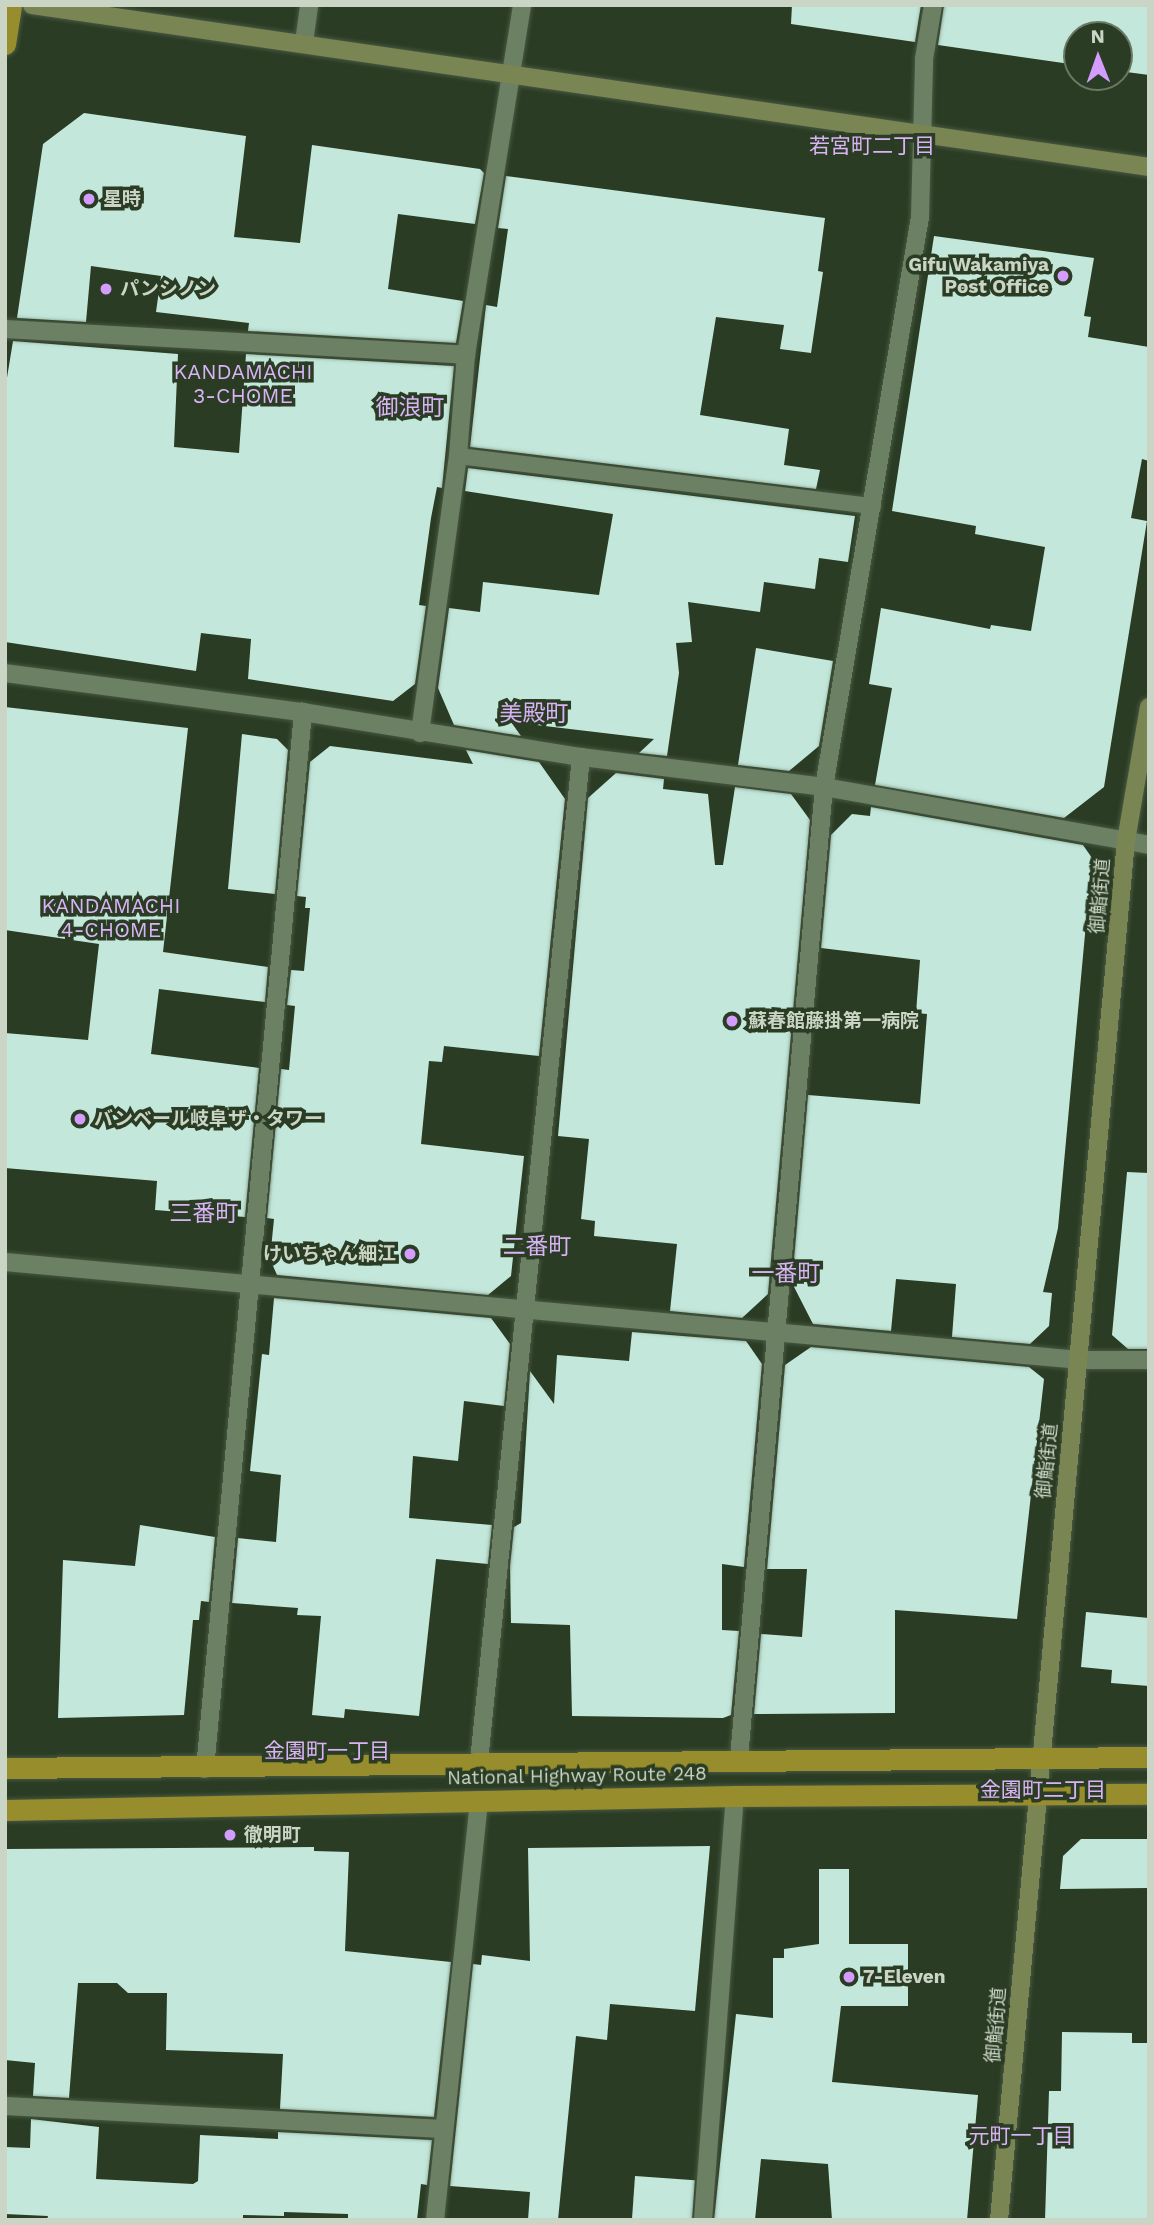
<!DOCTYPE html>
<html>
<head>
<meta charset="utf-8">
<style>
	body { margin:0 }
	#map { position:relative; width:1154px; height:2225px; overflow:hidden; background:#2a3c23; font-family:"Work Sans","Noto Sans JP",sans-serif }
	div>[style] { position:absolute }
	.building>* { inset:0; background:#c3e8db; transform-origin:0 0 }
	.roads { filter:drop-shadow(0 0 2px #495843) drop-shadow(0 0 2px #495843) }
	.lane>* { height:16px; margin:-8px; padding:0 8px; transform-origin:8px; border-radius:8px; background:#6c8164 }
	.street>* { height:18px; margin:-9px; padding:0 9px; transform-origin:9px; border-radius:9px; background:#6c8164 }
	.secondary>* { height:18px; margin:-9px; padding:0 9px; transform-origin:9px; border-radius:9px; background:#798553 }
	.highway>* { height:21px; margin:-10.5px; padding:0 10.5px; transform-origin:10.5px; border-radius:10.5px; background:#988d2c }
	.dots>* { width:19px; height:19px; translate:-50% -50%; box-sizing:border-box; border:4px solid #2a3c23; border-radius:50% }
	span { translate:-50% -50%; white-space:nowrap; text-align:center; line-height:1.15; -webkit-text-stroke:7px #2a3c23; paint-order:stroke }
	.poi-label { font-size:19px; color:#cad5c6; font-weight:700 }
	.left { translate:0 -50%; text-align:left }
	.right { translate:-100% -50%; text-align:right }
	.street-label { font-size:19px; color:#cad5c6 }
	.neighbourhood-label { font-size:21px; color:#d9b3f6 }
	.quarter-label { font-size:23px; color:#d9b3f6 }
	.frame { position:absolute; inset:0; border:7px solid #cad5c6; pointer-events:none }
	.north { position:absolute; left:1063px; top:21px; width:70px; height:70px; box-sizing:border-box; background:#2a3c23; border:2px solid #6a7964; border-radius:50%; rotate:359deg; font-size:19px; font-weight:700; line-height:28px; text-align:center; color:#cad5c6 }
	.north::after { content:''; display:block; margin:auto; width:24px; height:32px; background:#d49cfc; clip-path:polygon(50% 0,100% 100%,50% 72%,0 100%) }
</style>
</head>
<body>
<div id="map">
	<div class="building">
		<div style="clip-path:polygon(792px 5px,921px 5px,915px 42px,791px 24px)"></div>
		<div style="clip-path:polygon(944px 5px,1149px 5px,1149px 75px,1119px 71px,1119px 35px,1077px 35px,1077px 65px,938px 45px)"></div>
		<div style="clip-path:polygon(84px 113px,246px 136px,234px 237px,300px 243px,312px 145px,480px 169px,484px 173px,475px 224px,398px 214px,388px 289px,463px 301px,456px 343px,248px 331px,249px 323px,156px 312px,161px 276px,91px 266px,86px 322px,17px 318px,43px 144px)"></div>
		<div style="clip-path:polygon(506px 176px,825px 218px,818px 271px,823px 272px,811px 353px,780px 349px,784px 325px,716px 317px,700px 415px,789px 429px,784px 465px,820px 470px,816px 489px,470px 447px,486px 305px,497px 307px,508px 229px,498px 228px)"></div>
		<div style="clip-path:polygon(934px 236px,1094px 258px,1084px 316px,1091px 317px,1088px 337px,1149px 347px,1149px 461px,1142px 459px,1131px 518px,1147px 521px,1104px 787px,1064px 818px,875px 785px,892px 688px,869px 684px,881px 608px,990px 629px,991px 625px,1031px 631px,1045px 547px,975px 534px,976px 526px,892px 511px)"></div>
		<div style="clip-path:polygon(13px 341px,178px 354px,174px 447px,239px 453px,246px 354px,454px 366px,442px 488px,437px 487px,431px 518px,419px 605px,426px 606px,415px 684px,393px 701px,248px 679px,251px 639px,201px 633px,196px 671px,5px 642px,5px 390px)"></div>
		<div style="clip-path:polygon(468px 468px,855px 516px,848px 562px,819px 558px,815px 589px,764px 582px,760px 612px,688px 602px,692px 642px,676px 643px,679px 673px,667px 756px,639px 753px,654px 739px,511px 722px,521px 736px,454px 725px,438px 688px,449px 608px,480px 612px,483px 582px,599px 595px,613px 514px,465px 491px)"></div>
		<div style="clip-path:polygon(756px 648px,833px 661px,819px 746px,789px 771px,738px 765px)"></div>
		<div style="clip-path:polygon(5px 707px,188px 728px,163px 952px,268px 967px,265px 1002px,159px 989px,151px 1054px,259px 1068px,245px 1217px,155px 1210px,157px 1181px,5px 1168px,5px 1033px,88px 1040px,99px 944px,5px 930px)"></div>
		<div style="clip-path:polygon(242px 734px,277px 739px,288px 750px,275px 894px,228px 889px)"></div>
		<div style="clip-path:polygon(330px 746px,473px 764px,466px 750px,539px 762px,565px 799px,539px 1056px,444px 1046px,442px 1062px,429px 1061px,421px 1144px,524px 1156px,511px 1276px,488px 1295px,277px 1275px,270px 1259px,274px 1219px,267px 1218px,281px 1069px,289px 1070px,295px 1006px,287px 1005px,291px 970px,304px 971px,310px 908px,305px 908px,306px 897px,297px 896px,310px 762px)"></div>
		<div style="clip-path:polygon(616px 773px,664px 779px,663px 789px,708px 794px,715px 865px,723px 865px,735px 787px,791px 794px,810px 820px,768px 1294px,742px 1318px,670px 1311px,677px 1244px,594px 1236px,595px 1221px,581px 1219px,589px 1139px,558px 1136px,588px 798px)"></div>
		<div style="clip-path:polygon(871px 807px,1083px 845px,1092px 858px,1058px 1228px,1043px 1292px,1052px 1293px,1049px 1326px,1030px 1344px,952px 1337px,956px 1284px,896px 1279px,891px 1331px,813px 1324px,792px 1283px,808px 1095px,920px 1104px,927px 1014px,916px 1013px,920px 960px,821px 948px,831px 835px,852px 814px,870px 816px)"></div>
		<div style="clip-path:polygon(1127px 1172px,1149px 1173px,1149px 1349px,1128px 1349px,1112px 1335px)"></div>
		<div style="clip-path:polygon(274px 1298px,491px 1318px,510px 1344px,504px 1406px,464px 1401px,458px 1461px,413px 1456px,409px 1518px,492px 1525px,488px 1564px,436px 1559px,419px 1716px,345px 1709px,344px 1718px,312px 1715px,321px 1616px,297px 1615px,298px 1608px,232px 1603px,238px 1538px,276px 1542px,281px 1475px,250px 1471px,262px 1354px,269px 1355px)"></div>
		<div style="clip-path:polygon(632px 1332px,746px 1341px,762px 1364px,744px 1567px,722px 1564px,722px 1630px,739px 1631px,731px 1715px,723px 1718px,572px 1716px,570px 1625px,511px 1623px,510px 1566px,514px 1527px,521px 1523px,530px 1371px,554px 1404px,557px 1355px,629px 1361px)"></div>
		<div style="clip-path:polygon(811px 1347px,1029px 1367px,1044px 1379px,1017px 1619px,895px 1610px,895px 1713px,754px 1714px,761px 1634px,802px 1637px,807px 1569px,767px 1569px,785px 1365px)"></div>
		<div style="clip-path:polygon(140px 1525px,215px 1537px,209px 1602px,201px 1601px,199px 1620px,193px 1620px,184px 1715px,58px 1718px,63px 1560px,135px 1566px)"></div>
		<div style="clip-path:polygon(1086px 1612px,1149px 1618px,1149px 1686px,1111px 1683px,1112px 1670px,1081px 1667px)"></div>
		<div style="clip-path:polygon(1081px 1839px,1149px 1839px,1149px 1888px,1060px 1889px,1063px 1856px)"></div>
		<div style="clip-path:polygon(710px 1846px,695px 2011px,610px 2004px,607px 2040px,576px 2036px,558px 2220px,528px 2220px,530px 2192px,450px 2186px,473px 1964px,481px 1965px,482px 1955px,530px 1961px,528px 1848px)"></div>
		<div style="clip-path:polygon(314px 1847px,314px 1851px,349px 1852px,345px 1951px,451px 1962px,434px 2117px,280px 2109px,283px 2054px,166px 2050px,167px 1993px,128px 1993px,117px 1983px,78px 1983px,69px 2098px,33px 2096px,35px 2063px,5px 2060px,5px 1849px)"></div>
		<div style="clip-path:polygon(819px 1869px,849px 1869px,849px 1944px,908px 1944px,908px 2006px,841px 2006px,832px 2082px,978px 2095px,967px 2220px,832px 2220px,828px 2164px,761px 2159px,755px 2220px,714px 2220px,736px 2014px,773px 2018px,773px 1958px,784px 1958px,784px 1949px,819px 1944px)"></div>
		<div style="clip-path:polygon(1062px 2032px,1132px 2033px,1132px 2043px,1149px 2043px,1149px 2220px,1045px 2220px,1049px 2091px,1061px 2091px)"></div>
		<div style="clip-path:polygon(31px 2119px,99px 2127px,96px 2179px,193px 2184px,198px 2181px,200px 2135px,278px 2139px,278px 2132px,432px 2140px,427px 2185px,421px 2184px,417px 2220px,348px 2220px,348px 2214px,284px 2212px,284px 2216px,243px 2215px,243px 2220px,47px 2220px,48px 2216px,5px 2214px,5px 2147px,30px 2148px)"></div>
		<div style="left:635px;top:2176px;width:60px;height:44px;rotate:4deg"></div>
	</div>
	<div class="roads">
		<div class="lane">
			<div style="left:458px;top:456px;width:418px;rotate:6.9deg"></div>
		</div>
		<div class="street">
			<div style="left:304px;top:42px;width:37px;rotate:-82deg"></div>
			<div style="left:5px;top:329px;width:462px;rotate:3.2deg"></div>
			<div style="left:5px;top:673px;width:301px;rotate:7.5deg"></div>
			<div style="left:303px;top:712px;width:282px;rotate:9.2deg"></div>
			<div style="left:581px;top:757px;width:245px;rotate:7deg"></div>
			<div style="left:824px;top:787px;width:330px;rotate:10.1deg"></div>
			<div style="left:420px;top:733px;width:280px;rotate:-82.2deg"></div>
			<div style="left:458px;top:456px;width:101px;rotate:-85.5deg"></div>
			<div style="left:466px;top:355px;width:354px;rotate:-80.9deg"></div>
			<div style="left:5px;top:1262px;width:1078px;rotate:5.21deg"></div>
			<div style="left:1079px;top:1360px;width:70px"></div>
			<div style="left:739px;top:1758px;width:975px;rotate:-85deg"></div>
			<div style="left:824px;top:787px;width:578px;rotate:-80.44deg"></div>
			<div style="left:920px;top:217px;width:158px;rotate:-88.5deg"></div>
			<div style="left:924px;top:59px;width:55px;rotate:-80.5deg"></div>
			<div style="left:479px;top:1761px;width:1009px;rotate:-84.2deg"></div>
			<div style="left:205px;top:1769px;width:1062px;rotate:-84.7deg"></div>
			<div style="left:5px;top:2106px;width:439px;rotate:3deg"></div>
			<div style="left:435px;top:2220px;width:421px;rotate:-84deg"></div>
			<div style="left:703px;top:2220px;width:425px;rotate:-85.7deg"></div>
		</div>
		<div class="secondary">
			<div style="left:32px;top:5px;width:1129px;rotate:8.25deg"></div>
			<div style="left:999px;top:2220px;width:1385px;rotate:-84.74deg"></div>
			<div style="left:1126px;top:841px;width:136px;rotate:-80.3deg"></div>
		</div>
		<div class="highway">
			<div style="left:5px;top:44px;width:39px;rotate:-81deg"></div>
			<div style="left:5px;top:1768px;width:1144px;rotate:-0.55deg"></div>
			<div style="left:5px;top:1810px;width:730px;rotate:-1.1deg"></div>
			<div style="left:735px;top:1796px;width:414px;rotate:-0.3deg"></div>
		</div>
	</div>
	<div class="dots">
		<div style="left:89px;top:199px;background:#d49cfc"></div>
		<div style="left:1063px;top:276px;background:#d49cfc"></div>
		<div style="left:106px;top:289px;background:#d49cfc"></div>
		<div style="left:732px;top:1021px;background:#d49cfc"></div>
		<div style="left:80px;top:1119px;background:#d49cfc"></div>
		<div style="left:410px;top:1254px;background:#d49cfc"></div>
		<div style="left:230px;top:1835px;background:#d49cfc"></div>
		<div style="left:849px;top:1977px;background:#d49cfc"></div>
	</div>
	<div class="poi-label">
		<span class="left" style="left:103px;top:199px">星時</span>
		<span class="right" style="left:1049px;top:276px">Gifu Wakamiya<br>Post Office</span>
		<span class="left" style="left:120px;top:289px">パンシノン</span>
		<span class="left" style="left:748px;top:1021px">蘇春館藤掛第一病院</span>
		<span class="left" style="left:94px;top:1119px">バンベール岐阜ザ・タワー</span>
		<span class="right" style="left:396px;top:1254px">けいちゃん細江</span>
		<span class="left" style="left:244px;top:1835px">徹明町</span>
		<span class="left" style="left:863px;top:1977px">7-Eleven</span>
	</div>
	<div class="street-label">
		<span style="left:1100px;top:896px;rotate:-85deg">御鮨街道</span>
		<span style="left:1047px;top:1461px;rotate:-84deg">御鮨街道</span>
		<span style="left:577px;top:1776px;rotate:-1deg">National Highway Route 248</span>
		<span style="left:996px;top:2025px;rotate:-85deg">御鮨街道</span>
	</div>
	<div class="neighbourhood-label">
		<span style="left:872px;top:146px">若宮町二丁目</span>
		<span style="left:243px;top:384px">KANDAMACHI<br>3-CHOME</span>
		<span style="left:111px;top:918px">KANDAMACHI<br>4-CHOME</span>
		<span style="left:327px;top:1751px">金園町一丁目</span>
		<span style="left:1043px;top:1790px">金園町二丁目</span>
		<span style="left:1021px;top:2136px">元町一丁目</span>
	</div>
	<div class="quarter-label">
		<span style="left:410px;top:408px">御浪町</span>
		<span style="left:534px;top:714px">美殿町</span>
		<span style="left:204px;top:1214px">三番町</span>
		<span style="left:537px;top:1247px">二番町</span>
		<span style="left:786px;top:1274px">一番町</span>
	</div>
	<div class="frame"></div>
	<div class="north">N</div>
</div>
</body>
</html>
